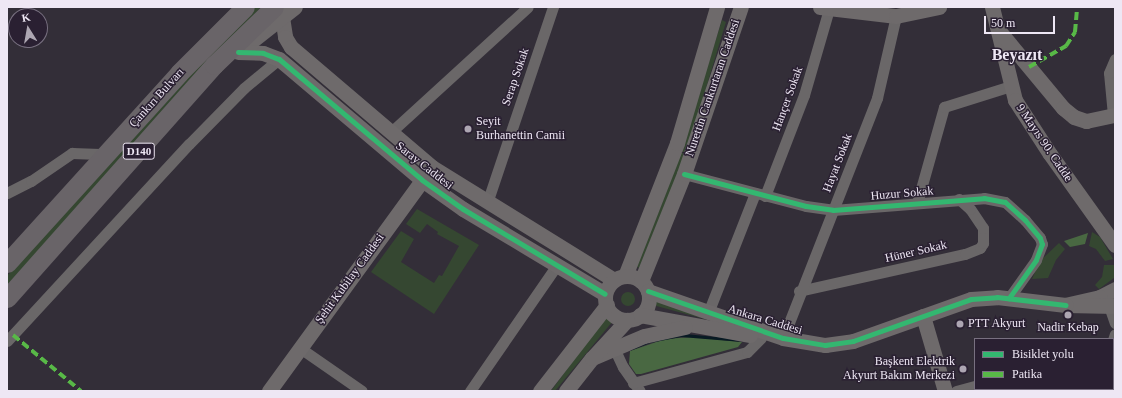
<!DOCTYPE html>
<html>
<head>
<meta charset="utf-8">
<style>
	body { margin:0 }
	#map { position:relative; width:1122px; height:398px; overflow:hidden; background:#332e38; font-family:"Times New Roman",serif }
	div>[style] { position:absolute }
	.green>* { inset:0; background:#354731 }
	.round { border-radius:50% }
	.forest>* { inset:0; background:#496842 }
	.water>* { inset:0; background:#081a23 }
	.street>* { height:11px; margin:-5.5px; padding:0 5.5px; transform-origin:5.5px; border-radius:5.5px; background:#6a6768 }
	.secondary>* { height:15px; margin:-7.5px; padding:0 7.5px; transform-origin:7.5px; border-radius:7.5px; background:#6e6a6b }
	.secondary>.ring { margin:-7.5px; padding:0; box-sizing:content-box; background:none; border:15px solid #6e6a6b; border-radius:50% }
	.highway>* { height:19px; margin:-9.5px; padding:0 9.5px; transform-origin:9.5px; border-radius:9.5px; background:#696468 }
	.quiet>* { height:4px; margin-top:-2px; transform-origin:0; background:repeating-linear-gradient(90deg,#58b947 0 8px,transparent 0 12px) }
	.cycleway>* { height:5px; margin:-2.5px; padding:0 2.5px; transform-origin:2.5px; border-radius:2.5px; background:#33b770 }
	.dots>* { width:11px; height:11px; translate:-50% -50%; box-sizing:border-box; border:2px solid #2a2032; border-radius:50% }
	span { translate:-50% -50%; white-space:nowrap; text-align:center; line-height:1.15; -webkit-text-stroke:3px #2a2032; paint-order:stroke }
	.shield-label span { padding:1px 3px; background:#2a2032; border:1px solid; border-radius:3px; -webkit-text-stroke-width:0 }
	.shield-label { font-size:11px; color:#eee7f4; font-weight:700 }
	.street-label { font-size:12px; color:#eee7f4 }
	.poi-label { font-size:12px; color:#eee7f4 }
	.left { translate:0 -50%; text-align:left }
	.right { translate:-100% -50%; text-align:right }
	.district-label { font-size:16px; color:#eee7f4; font-weight:700 }
	.frame { position:absolute; inset:0; border:8px solid #eee7f4; pointer-events:none }
	.legend { position:absolute; left:974px; top:338px; width:140px; height:52px; box-sizing:border-box; background:#2a2032; border:1px solid #787080; margin:0; padding:5px 7px; list-style:none; font-size:12px; color:#eee7f4 }
	.legend li { display:flex; align-items:center; gap:8px; height:20px }
	.legend b { width:20px; border:1px solid #787080 }
	.north { position:absolute; left:8px; top:8px; width:40px; height:40px; box-sizing:border-box; background:#2a2032; border:1px solid #787080; border-radius:50%; rotate:349deg; font-size:11px; font-weight:700; line-height:16px; text-align:center; color:#eee7f4 }
	.north::after { content:''; display:block; margin:auto; width:14px; height:18px; background:#ada6b2; clip-path:polygon(50% 0,100% 100%,50% 72%,0 100%) }
	.scale { position:absolute; left:984px; top:16px; width:71px; height:18px; box-sizing:border-box; border:2px solid #eee7f4; border-top:0; padding-left:5px; font-size:12px; line-height:14px; white-space:nowrap; color:#eee7f4; -webkit-text-stroke:3px #2a2032; paint-order:stroke }
</style>
</head>
<body>
<div id="map">
	<div class="green">
		<div style="clip-path:polygon(254px 7px,261px 7px,7px 285px,7px 276px,121px 147px)"></div>
		<div style="clip-path:polygon(722px 20px,726px 22px,700px 108px,684px 158px,639px 268px,634px 265px,659px 211px,676px 166px)"></div>
		<div style="clip-path:polygon(417px 209px,479px 245px,434px 314px,371px 272px,401px 231px,414px 239px,401px 262px,434px 283px,439px 275px,442px 276px,459px 246px,437px 234px,438px 232px,427px 224px,420px 233px,406px 224px)"></div>
		<div style="clip-path:polygon(1092px 232px,1100px 237px,1113px 259px,1105px 261px,1096px 249px,1089px 246px)"></div>
		<div style="clip-path:polygon(1059px 243px,1065px 249px,1056px 260px,1048px 278px,1032px 279px,1040px 261px)"></div>
		<div style="clip-path:polygon(1104px 265px,1114px 265px,1114px 278px,1099px 289px,1095px 285px,1102px 277px)"></div>
		<div class="round" style="left:621px;top:292px;width:14px;height:14px"></div>
		<div style="clip-path:polygon(652px 297px,712px 321px,649px 304px)"></div>
		<div style="clip-path:polygon(606px 316px,613px 321px,555px 391px,551px 391px)"></div>
	</div>
	<div class="forest">
		<div style="clip-path:polygon(1088px 233px,1085px 244px,1070px 247px,1064px 241px)"></div>
		<div style="clip-path:polygon(692px 337px,742px 342px,738px 347px,641px 374px,636px 374px,629px 364px,630px 351px,665px 339px)"></div>
	</div>
	<div class="water">
		<div style="clip-path:polygon(685px 334px,726px 338px,742px 342px,681px 337px,650px 343px,630px 351px,644px 342px)"></div>
	</div>
	<div class="street">
		<div style="left:1113px;top:115px;width:42px;rotate:-95.4deg"></div>
		<div style="left:1109px;top:73px;width:15px;rotate:-67deg"></div>
		<div style="left:391px;top:132px;width:185px;rotate:-42.4deg"></div>
		<div style="left:684px;top:174px;width:126px;rotate:14.7deg"></div>
		<div style="left:806px;top:206px;width:27px;rotate:8deg"></div>
		<div style="left:833px;top:210px;width:151px;rotate:-4.5deg"></div>
		<div style="left:984px;top:198px;width:21px;rotate:11deg"></div>
		<div style="left:1005px;top:202px;width:27px;rotate:42deg"></div>
		<div style="left:1025px;top:220px;width:23px;rotate:50deg"></div>
		<div style="left:1040px;top:238px;width:6px;rotate:72deg"></div>
		<div style="left:1042px;top:244px;width:17px;rotate:111deg"></div>
		<div style="left:1036px;top:260px;width:47px;rotate:125.4deg"></div>
		<div style="left:7px;top:193px;width:27px;rotate:-27deg"></div>
		<div style="left:31px;top:181px;width:50px;rotate:-34.3deg"></div>
		<div style="left:72px;top:153px;width:35px;rotate:2deg"></div>
		<div style="left:765px;top:196px;width:108px;rotate:-68.9deg"></div>
		<div style="left:804px;top:95px;width:90px;rotate:-73.8deg"></div>
		<div style="left:488px;top:200px;width:204px;rotate:-71.4deg"></div>
		<div style="left:917px;top:203px;width:100px;rotate:-74.3deg"></div>
		<div style="left:944px;top:107px;width:70px;rotate:-17.4deg"></div>
		<div style="left:799px;top:291px;width:170px;rotate:-12.6deg"></div>
		<div style="left:965px;top:254px;width:16px;rotate:-22deg"></div>
		<div style="left:980px;top:248px;width:6px;rotate:-59deg"></div>
		<div style="left:983px;top:243px;width:15px;rotate:-90deg"></div>
		<div style="left:983px;top:228px;width:23px;rotate:-124deg"></div>
		<div style="left:970px;top:209px;width:15px;rotate:-138deg"></div>
		<div style="left:1109px;top:306px;width:18px;rotate:71deg"></div>
		<div style="left:708px;top:313px;width:129px;rotate:-68.6deg"></div>
		<div style="left:783px;top:338px;width:258px;rotate:-68.6deg"></div>
		<div style="left:877px;top:98px;width:84px;rotate:-77deg"></div>
		<div style="left:1113px;top:340px;width:6px;rotate:-72deg"></div>
		<div style="left:7px;top:341px;width:268px;rotate:-47.3deg"></div>
		<div style="left:189px;top:144px;width:78px;rotate:-45.5deg"></div>
		<div style="left:244px;top:88px;width:45px;rotate:-39.6deg"></div>
		<div style="left:300px;top:348px;width:75px;rotate:34.7deg"></div>
		<div style="left:614px;top:348px;width:21px;rotate:65deg"></div>
		<div style="left:623px;top:367px;width:29px;rotate:55deg"></div>
		<div style="left:633px;top:383px;width:118px;rotate:-15.2deg"></div>
		<div style="left:747px;top:352px;width:20px;rotate:-45deg"></div>
		<div style="left:1108px;top:389px;width:5px;rotate:22deg"></div>
		<div style="left:470px;top:391px;width:153px;rotate:-55.4deg"></div>
		<div style="left:956px;top:391px;width:20px;rotate:-15deg"></div>
	</div>
	<div class="secondary">
		<div style="left:820px;top:7px;width:77px;rotate:6.8deg"></div>
		<div style="left:896px;top:16px;width:44px;rotate:-11.8deg"></div>
		<div style="left:992px;top:7px;width:96px;rotate:76.1deg"></div>
		<div style="left:1015px;top:100px;width:64px;rotate:57.1deg"></div>
		<div style="left:1050px;top:154px;width:112px;rotate:54.5deg"></div>
		<div style="left:282px;top:17px;width:20px;rotate:81deg"></div>
		<div style="left:285px;top:37px;width:12px;rotate:59deg"></div>
		<div style="left:291px;top:47px;width:185px;rotate:40.4deg"></div>
		<div style="left:432px;top:167px;width:214px;rotate:31.8deg"></div>
		<div style="left:1000px;top:32px;width:99px;rotate:50.3deg"></div>
		<div style="left:1063px;top:108px;width:14px;rotate:39deg"></div>
		<div style="left:1074px;top:117px;width:13px;rotate:18deg"></div>
		<div style="left:1086px;top:121px;width:30px;rotate:-12deg"></div>
		<div style="left:239px;top:51px;width:71px;rotate:-38.2deg"></div>
		<div style="left:238px;top:52px;width:25px;rotate:2deg"></div>
		<div style="left:263px;top:53px;width:17px;rotate:21deg"></div>
		<div style="left:279px;top:59px;width:187px;rotate:40.2deg"></div>
		<div style="left:422px;top:180px;width:50px;rotate:35.3deg"></div>
		<div style="left:463px;top:209px;width:165px;rotate:30.9deg"></div>
		<div style="left:625px;top:276px;width:143px;rotate:-68.6deg"></div>
		<div style="left:677px;top:143px;width:142px;rotate:-73.6deg"></div>
		<div class="ring" style="left:605px;top:276px;width:29px;height:29px"></div>
		<div style="left:641px;top:281px;width:115px;rotate:-68.1deg"></div>
		<div style="left:684px;top:174px;width:176px;rotate:-71.2deg"></div>
		<div style="left:1115px;top:289px;width:17px;rotate:152deg"></div>
		<div style="left:1100px;top:297px;width:35px;rotate:167deg"></div>
		<div style="left:1066px;top:305px;width:49px;rotate:1.2deg"></div>
		<div style="left:648px;top:291px;width:143px;rotate:19.2deg"></div>
		<div style="left:783px;top:338px;width:43px;rotate:9.5deg"></div>
		<div style="left:825px;top:345px;width:28px;rotate:-8deg"></div>
		<div style="left:853px;top:341px;width:125px;rotate:-19.6deg"></div>
		<div style="left:971px;top:299px;width:26px;rotate:-4deg"></div>
		<div style="left:997px;top:297px;width:69px;rotate:6.6deg"></div>
		<div style="left:640px;top:315px;width:112px;rotate:10.3deg"></div>
		<div style="left:923px;top:316px;width:78px;rotate:73.7deg"></div>
		<div style="left:592px;top:358px;width:56px;rotate:-22.9deg"></div>
		<div style="left:644px;top:336px;width:42px;rotate:-12.4deg"></div>
		<div style="left:269px;top:391px;width:271px;rotate:-54deg"></div>
		<div style="left:540px;top:391px;width:109px;rotate:-52.1deg"></div>
		<div style="left:566px;top:391px;width:42px;rotate:-51.8deg"></div>
		<div style="left:592px;top:358px;width:52px;rotate:-47.4deg"></div>
	</div>
	<div class="highway">
		<div style="left:7px;top:263px;width:256px;rotate:-47.8deg"></div>
		<div style="left:179px;top:73px;width:93px;rotate:-45deg"></div>
		<div style="left:7px;top:298px;width:312px;rotate:-48.4deg"></div>
		<div style="left:214px;top:65px;width:83px;rotate:-44deg"></div>
	</div>
	<div class="quiet">
		<div style="left:1029px;top:67px;width:43px;rotate:-29.6deg"></div>
		<div style="left:1066px;top:46px;width:17px;rotate:-57deg"></div>
		<div style="left:1075px;top:32px;width:25px;rotate:-85deg"></div>
		<div style="left:13px;top:335px;width:88px;rotate:39.5deg"></div>
	</div>
	<div class="cycleway">
		<div style="left:238px;top:52px;width:25px;rotate:2deg"></div>
		<div style="left:263px;top:53px;width:17px;rotate:21deg"></div>
		<div style="left:279px;top:59px;width:187px;rotate:40.2deg"></div>
		<div style="left:422px;top:180px;width:50px;rotate:35.3deg"></div>
		<div style="left:463px;top:209px;width:165px;rotate:30.9deg"></div>
		<div style="left:684px;top:174px;width:126px;rotate:14.7deg"></div>
		<div style="left:806px;top:206px;width:27px;rotate:8deg"></div>
		<div style="left:833px;top:210px;width:151px;rotate:-4.5deg"></div>
		<div style="left:984px;top:198px;width:21px;rotate:11deg"></div>
		<div style="left:1005px;top:202px;width:27px;rotate:42deg"></div>
		<div style="left:1025px;top:220px;width:23px;rotate:50deg"></div>
		<div style="left:1040px;top:238px;width:6px;rotate:72deg"></div>
		<div style="left:1042px;top:244px;width:17px;rotate:111deg"></div>
		<div style="left:1036px;top:260px;width:47px;rotate:125.4deg"></div>
		<div style="left:648px;top:291px;width:143px;rotate:19.2deg"></div>
		<div style="left:783px;top:338px;width:43px;rotate:9.5deg"></div>
		<div style="left:825px;top:345px;width:28px;rotate:-8deg"></div>
		<div style="left:853px;top:341px;width:125px;rotate:-19.6deg"></div>
		<div style="left:971px;top:299px;width:26px;rotate:-4deg"></div>
		<div style="left:997px;top:297px;width:69px;rotate:6.6deg"></div>
	</div>
	<div class="dots">
		<div style="left:468px;top:129px;background:#ada6b2"></div>
		<div style="left:1068px;top:315px;background:#ada6b2"></div>
		<div style="left:960px;top:324px;background:#ada6b2"></div>
		<div style="left:963px;top:369px;background:#ada6b2"></div>
	</div>
	<div class="shield-label">
		<span style="left:139px;top:151px">D140</span>
	</div>
	<div class="street-label">
		<span style="left:516px;top:77px;rotate:-71deg">Serap Sokak</span>
		<span style="left:713px;top:88px;rotate:-71deg">Nurettin Cankurtaran Caddesi</span>
		<span style="left:157px;top:98px;rotate:-48deg">Çankırı Bulvarı</span>
		<span style="left:788px;top:99px;rotate:-70deg">Hançer Sokak</span>
		<span style="left:1044px;top:143px;rotate:56deg">9 Mayıs 90. Cadde</span>
		<span style="left:838px;top:163px;rotate:-69deg">Hayat Sokak</span>
		<span style="left:424px;top:166px;rotate:38deg">Saray Caddesi</span>
		<span style="left:902px;top:194px;rotate:-5deg">Huzur Sokak</span>
		<span style="left:916px;top:252px;rotate:-13deg">Hüner Sokak</span>
		<span style="left:350px;top:279px;rotate:-54deg">Şehit Kubilay Caddesi</span>
		<span style="left:765px;top:320px;rotate:17deg">Ankara Caddesi</span>
	</div>
	<div class="poi-label">
		<span class="left" style="left:476px;top:129px">Seyit<br>Burhanettin Camii</span>
		<span class="left" style="left:968px;top:324px">PTT Akyurt</span>
		<span style="left:1068px;top:328px">Nadir Kebap</span>
		<span class="right" style="left:955px;top:369px">Başkent Elektrik<br>Akyurt Bakım Merkezi</span>
	</div>
	<div class="district-label">
		<span style="left:1017px;top:55px">Beyazıt</span>
	</div>
	<div class="frame"></div>
	<ul class="legend">
	<li><b style="height:5px;background:#33b770"></b>Bisiklet yolu</li>
	<li><b style="height:5px;background:#58b947"></b>Patika</li>
	</ul>
	<div class="north">K</div>
	<div class="scale">50 m</div>
</div>
</body>
</html>
